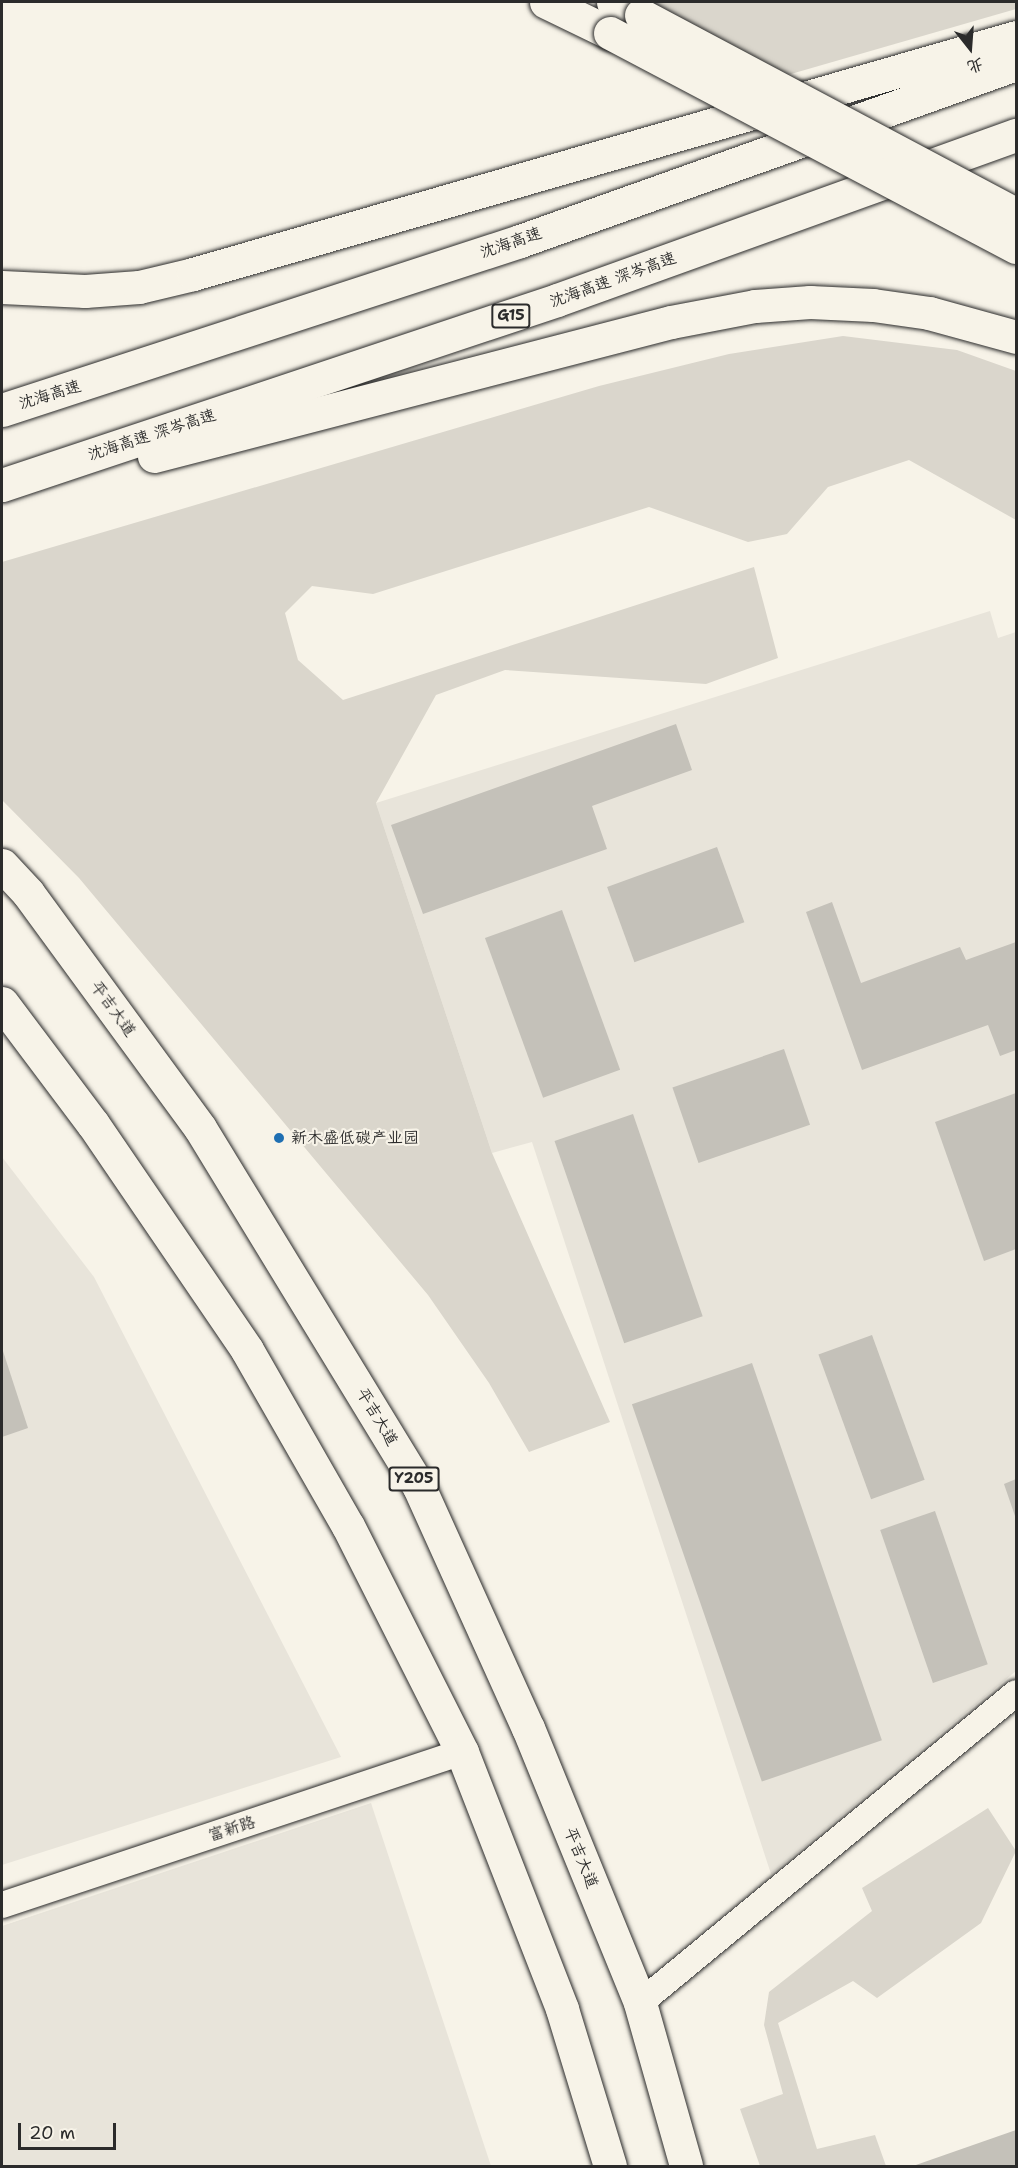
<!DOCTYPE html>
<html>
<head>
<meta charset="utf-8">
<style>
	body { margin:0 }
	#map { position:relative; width:1018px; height:2168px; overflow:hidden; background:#f7f3e8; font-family:"Shantell Sans","LXGW WenKai TC",sans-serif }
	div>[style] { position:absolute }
	.built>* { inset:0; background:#e8e4da }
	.green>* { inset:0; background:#dad6cc }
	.building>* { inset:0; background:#c4c1b9; transform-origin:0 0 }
	.roads { filter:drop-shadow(0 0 2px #2b2b2b) drop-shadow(0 0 2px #2b2b2b) }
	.street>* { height:26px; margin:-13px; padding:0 13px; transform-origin:13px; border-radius:13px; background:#f7f3e8 }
	.primary>* { height:33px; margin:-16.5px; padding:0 16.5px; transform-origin:16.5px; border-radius:16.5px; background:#f7f3e8 }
	.highway>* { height:33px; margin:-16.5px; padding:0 16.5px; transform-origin:16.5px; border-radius:16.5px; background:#f7f3e8 }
	.bridges { filter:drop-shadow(0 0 2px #2b2b2b) drop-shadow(0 0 2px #2b2b2b) }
	.highway-bridge>* { height:33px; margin:-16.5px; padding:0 16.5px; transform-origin:16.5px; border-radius:16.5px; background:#f7f3e8 }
	.dots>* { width:16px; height:16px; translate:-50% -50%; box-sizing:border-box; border:3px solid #f7f3e8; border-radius:50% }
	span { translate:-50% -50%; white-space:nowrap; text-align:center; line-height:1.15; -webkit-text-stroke:4.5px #f7f3e8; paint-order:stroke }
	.shield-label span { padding:2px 4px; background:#f7f3e8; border:2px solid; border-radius:4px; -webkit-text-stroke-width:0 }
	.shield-label { font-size:15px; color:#2b2b2b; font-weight:700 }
	.street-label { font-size:16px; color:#2b2b2b }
	.poi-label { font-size:16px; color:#2b2b2b }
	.left { translate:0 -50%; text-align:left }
	.frame { position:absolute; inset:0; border:3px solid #2b2b2b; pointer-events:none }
	.north { position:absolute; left:940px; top:18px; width:60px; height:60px; -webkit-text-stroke:4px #f7f3e8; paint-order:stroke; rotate:163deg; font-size:16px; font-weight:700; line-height:24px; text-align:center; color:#2b2b2b }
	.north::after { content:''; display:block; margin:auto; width:21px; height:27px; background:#2b2b2b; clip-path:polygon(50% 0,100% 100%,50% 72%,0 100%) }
	.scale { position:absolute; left:18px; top:2123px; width:98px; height:27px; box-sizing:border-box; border:3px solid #2b2b2b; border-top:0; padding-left:8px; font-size:18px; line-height:21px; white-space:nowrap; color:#2b2b2b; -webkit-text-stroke:4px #f7f3e8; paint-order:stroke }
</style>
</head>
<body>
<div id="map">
	<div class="built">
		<div style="clip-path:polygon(990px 611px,998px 638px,1016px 632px,1016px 1671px,771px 1874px,532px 1142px,492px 1153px,376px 803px)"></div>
		<div style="clip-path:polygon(2px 1157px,94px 1277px,341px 1757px,2px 1865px)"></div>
		<div style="clip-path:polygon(371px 1803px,491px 2166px,2px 2166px,2px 1926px)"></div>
	</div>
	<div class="green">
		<div style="clip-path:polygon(632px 2px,1016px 2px,1016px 9px,777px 78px)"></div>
		<div style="clip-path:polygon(843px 336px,957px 350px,1016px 371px,1016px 520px,909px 460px,828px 487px,787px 534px,748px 542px,649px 507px,373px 594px,312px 586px,285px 613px,298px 660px,343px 700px,754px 567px,778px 658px,706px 684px,505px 670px,436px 695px,376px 803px,492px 1153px,610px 1422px,529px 1452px,489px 1383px,428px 1295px,79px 878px,2px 800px,2px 562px,599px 386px,729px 354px)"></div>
		<div style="clip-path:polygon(988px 1808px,1016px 1851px,981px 1923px,877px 1998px,853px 1981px,778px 2023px,817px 2149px,875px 2135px,886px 2166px,760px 2166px,740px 2109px,783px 2094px,764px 2025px,769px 1992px,872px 1911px,862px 1888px)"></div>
	</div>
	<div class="building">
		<div style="clip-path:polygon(676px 724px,692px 770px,592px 806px,607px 849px,423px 914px,391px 825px)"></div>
		<div style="left:717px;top:847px;width:80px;height:117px;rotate:70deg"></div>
		<div style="clip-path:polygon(832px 902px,861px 983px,960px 947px,966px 960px,1016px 942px,1016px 1050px,1000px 1056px,988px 1025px,862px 1070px,806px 912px)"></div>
		<div style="left:562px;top:910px;width:170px;height:82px;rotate:70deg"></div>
		<div style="left:784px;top:1049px;width:80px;height:118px;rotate:71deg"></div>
		<div style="clip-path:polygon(1016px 1093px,1016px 1249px,984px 1261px,935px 1122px)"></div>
		<div style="left:633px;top:1114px;width:214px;height:83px;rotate:71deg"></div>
		<div style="left:872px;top:1335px;width:154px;height:57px;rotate:70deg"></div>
		<div style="clip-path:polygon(2px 1348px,28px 1428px,2px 1437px)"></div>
		<div style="left:752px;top:1363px;width:399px;height:127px;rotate:71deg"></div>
		<div style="clip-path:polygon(1016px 1479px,1016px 1519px,1004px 1484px)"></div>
		<div style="left:935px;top:1511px;width:162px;height:58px;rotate:71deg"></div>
		<div style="clip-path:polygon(1016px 2130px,1016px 2166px,913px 2166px)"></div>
	</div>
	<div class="roads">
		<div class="street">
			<div style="left:2px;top:1905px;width:485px;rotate:-18.4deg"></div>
			<div style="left:640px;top:2003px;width:487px;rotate:-39.5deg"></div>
		</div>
		<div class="primary">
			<div style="left:2px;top:865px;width:38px;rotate:47deg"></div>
			<div style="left:28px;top:893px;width:291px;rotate:53.8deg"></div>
			<div style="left:200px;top:1128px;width:421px;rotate:58.6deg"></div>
			<div style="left:419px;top:1487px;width:265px;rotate:65.7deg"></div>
			<div style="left:528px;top:1728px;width:297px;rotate:67.8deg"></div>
			<div style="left:640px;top:2003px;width:169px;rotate:74.2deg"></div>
			<div style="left:2px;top:1003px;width:151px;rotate:53.1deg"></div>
			<div style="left:93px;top:1124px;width:273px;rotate:55.7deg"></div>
			<div style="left:247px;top:1350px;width:203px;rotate:60.2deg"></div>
			<div style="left:348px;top:1526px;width:253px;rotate:63.2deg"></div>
			<div style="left:462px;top:1752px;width:276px;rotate:68.7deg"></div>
			<div style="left:562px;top:2009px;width:164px;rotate:73deg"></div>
		</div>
		<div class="highway">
			<div style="left:546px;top:2px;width:71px;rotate:25.8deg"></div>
			<div style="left:613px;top:2px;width:31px;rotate:25deg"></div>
			<div style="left:2px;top:287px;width:83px;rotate:2.8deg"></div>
			<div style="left:85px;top:291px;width:54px;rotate:-4.2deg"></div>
			<div style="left:139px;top:287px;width:56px;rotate:-13.5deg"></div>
			<div style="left:193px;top:274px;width:856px;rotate:-16.06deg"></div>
			<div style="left:2px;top:410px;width:545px;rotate:-18.07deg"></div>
			<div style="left:520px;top:241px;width:527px;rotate:-19.64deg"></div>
			<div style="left:154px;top:456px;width:534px;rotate:-14.53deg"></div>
			<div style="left:671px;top:322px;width:86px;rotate:-10.8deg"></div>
			<div style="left:755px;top:306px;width:55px;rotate:-4.2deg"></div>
			<div style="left:810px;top:302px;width:63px;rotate:2.7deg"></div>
			<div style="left:873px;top:305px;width:57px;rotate:8.1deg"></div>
			<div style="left:929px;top:313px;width:90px;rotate:15.4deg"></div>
			<div style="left:2px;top:485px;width:585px;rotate:-18.43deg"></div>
			<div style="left:557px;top:300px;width:488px;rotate:-19.8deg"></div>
		</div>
	</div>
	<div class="bridges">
		<div class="highway-bridge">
			<div style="left:641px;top:15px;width:425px;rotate:28deg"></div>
			<div style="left:610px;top:33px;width:459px;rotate:27.8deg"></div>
		</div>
	</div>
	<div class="dots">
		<div style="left:279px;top:1138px;background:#1f6fb2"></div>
	</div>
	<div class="shield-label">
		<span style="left:511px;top:316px">G15</span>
		<span style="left:414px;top:1479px">Y205</span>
	</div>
	<div class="street-label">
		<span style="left:511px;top:243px;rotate:-19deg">沈海高速</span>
		<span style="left:613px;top:280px;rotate:-20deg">沈海高速 深岑高速</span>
		<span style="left:50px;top:395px;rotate:-17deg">沈海高速</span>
		<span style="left:152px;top:435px;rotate:-18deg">沈海高速 深岑高速</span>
		<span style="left:113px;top:1009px;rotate:54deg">平吉大道</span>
		<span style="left:377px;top:1417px;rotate:59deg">平吉大道</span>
		<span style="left:232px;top:1829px;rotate:-18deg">富新路</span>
		<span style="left:581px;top:1858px;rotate:68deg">平吉大道</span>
	</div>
	<div class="poi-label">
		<span class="left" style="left:291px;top:1138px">新木盛低碳产业园</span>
	</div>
	<div class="frame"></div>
	<div class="north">北</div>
	<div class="scale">20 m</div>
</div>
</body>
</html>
